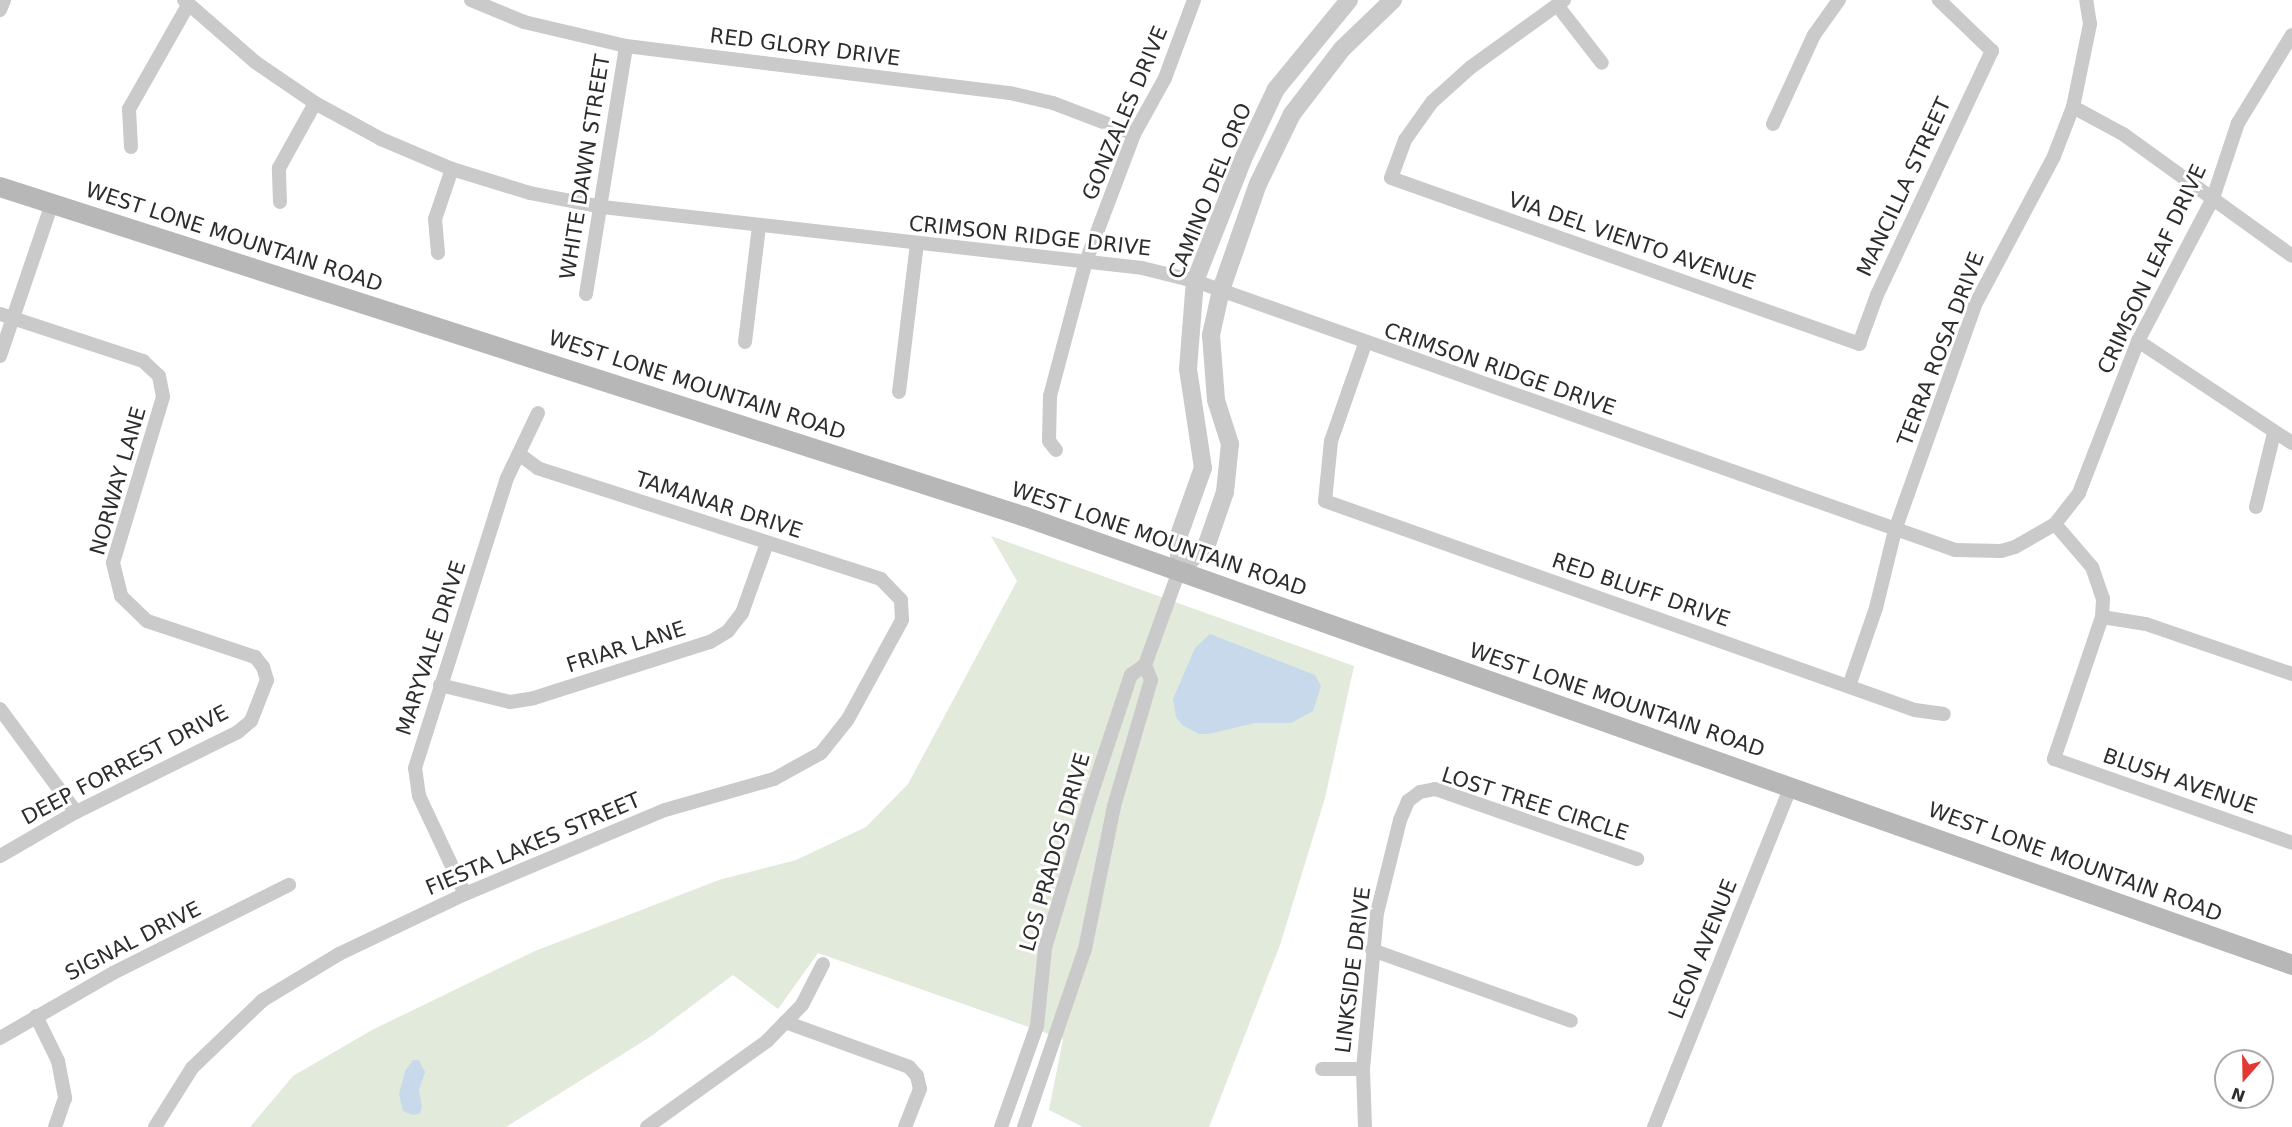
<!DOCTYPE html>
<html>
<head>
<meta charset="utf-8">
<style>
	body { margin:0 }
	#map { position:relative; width:2292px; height:1127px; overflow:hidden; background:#fff; font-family:"DejaVu Sans",sans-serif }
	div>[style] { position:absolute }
	.green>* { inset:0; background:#e1eadb }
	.water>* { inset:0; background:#c7d9ea }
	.minor>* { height:14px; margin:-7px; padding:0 7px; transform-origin:7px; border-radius:7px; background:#cacaca }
	.tertiary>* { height:18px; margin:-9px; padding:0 9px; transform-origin:9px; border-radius:9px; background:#cacaca }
	.secondary>* { height:20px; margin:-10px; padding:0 10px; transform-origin:10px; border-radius:10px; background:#b7b7b7 }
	span { translate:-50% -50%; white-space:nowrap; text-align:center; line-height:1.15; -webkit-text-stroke:6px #fff; paint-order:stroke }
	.street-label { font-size:21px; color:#2d2d2d }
	.north { position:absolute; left:2214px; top:1049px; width:60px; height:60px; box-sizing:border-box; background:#fff; border:2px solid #ababab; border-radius:50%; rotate:200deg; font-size:16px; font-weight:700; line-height:24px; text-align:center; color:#2d2d2d }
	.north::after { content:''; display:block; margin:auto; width:21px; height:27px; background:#e13932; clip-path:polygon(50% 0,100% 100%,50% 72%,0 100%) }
</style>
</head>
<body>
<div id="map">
	<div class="green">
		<div style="clip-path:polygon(991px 536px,1354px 666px,1325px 798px,1280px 945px,1209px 1127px,1083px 1127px,1049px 1110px,1063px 1039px,818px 953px,778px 1009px,733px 975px,650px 1037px,506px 1127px,250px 1127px,293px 1076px,372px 1030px,535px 951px,719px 880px,796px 860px,866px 827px,908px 784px,1017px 581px)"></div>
	</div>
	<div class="water">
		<div style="clip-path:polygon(1210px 634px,1315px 675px,1321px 686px,1313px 711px,1291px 723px,1255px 723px,1208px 734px,1199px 734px,1182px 725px,1176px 717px,1173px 699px,1195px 648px)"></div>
		<div style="clip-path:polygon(413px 1060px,419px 1060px,425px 1072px,419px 1090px,422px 1107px,420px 1113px,413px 1115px,403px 1111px,399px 1094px,405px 1071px)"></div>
	</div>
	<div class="minor">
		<div style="left:184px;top:0;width:94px;rotate:41.1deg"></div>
		<div style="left:255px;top:62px;width:73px;rotate:34.3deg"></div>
		<div style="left:315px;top:103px;width:75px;rotate:28.6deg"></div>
		<div style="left:381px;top:139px;width:77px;rotate:22.9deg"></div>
		<div style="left:452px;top:169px;width:82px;rotate:17.1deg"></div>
		<div style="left:530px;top:193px;width:73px;rotate:11deg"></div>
		<div style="left:602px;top:207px;width:543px;rotate:6.44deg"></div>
		<div style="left:1142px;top:268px;width:55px;rotate:13.8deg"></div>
		<div style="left:1195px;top:281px;width:806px;rotate:19.49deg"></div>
		<div style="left:1955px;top:550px;width:46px;rotate:1.2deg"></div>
		<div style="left:2001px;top:551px;width:15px;rotate:-16deg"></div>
		<div style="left:2015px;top:547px;width:46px;rotate:-29.9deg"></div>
		<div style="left:2055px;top:524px;width:39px;rotate:-52deg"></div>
		<div style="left:2079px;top:493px;width:163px;rotate:-68.8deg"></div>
		<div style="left:2138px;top:341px;width:161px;rotate:-62.3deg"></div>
		<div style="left:2213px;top:198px;width:79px;rotate:-71.6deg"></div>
		<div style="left:2238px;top:123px;width:103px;rotate:-58.5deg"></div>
		<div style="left:471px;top:0;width:57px;rotate:22.5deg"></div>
		<div style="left:524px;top:22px;width:105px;rotate:13.2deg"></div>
		<div style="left:626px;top:46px;width:387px;rotate:7deg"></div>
		<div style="left:1010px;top:93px;width:44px;rotate:13.1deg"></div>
		<div style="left:1053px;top:103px;width:87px;rotate:20.9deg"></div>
		<div style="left:1564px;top:0;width:115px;rotate:144.2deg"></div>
		<div style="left:1471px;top:67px;width:52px;rotate:138.1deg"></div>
		<div style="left:1432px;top:102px;width:47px;rotate:125.4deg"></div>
		<div style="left:1405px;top:140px;width:40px;rotate:110.2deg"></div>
		<div style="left:1391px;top:178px;width:497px;rotate:19.5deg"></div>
		<div style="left:1859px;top:344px;width:52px;rotate:-69.8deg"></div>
		<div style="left:1877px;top:295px;width:270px;rotate:-64.8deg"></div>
		<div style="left:1992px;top:51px;width:74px;rotate:-136.1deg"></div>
		<div style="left:1557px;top:5px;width:73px;rotate:52.2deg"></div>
		<div style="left:0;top:10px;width:11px;rotate:-68deg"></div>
		<div style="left:2073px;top:107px;width:57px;rotate:28.4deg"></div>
		<div style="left:2123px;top:134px;width:208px;rotate:35.8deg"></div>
		<div style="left:1773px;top:124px;width:98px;rotate:-65.3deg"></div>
		<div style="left:1814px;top:35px;width:43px;rotate:-54.5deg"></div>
		<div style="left:131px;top:147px;width:38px;rotate:-93deg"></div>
		<div style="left:129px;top:109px;width:120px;rotate:-60.4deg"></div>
		<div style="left:280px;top:202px;width:34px;rotate:-92deg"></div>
		<div style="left:279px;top:168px;width:74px;rotate:-61deg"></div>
		<div style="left:438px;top:253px;width:34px;rotate:-95deg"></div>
		<div style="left:435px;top:219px;width:53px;rotate:-71.2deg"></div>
		<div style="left:586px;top:294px;width:251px;rotate:-80.8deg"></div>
		<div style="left:0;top:314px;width:151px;rotate:18.2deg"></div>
		<div style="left:143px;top:361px;width:22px;rotate:43deg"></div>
		<div style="left:159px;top:376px;width:21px;rotate:79deg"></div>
		<div style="left:163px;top:397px;width:173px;rotate:106.8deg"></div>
		<div style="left:113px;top:563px;width:34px;rotate:76deg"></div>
		<div style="left:121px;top:596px;width:36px;rotate:44deg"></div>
		<div style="left:147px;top:621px;width:114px;rotate:18.4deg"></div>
		<div style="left:255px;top:657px;width:13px;rotate:51deg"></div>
		<div style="left:263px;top:667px;width:14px;rotate:73deg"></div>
		<div style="left:267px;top:680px;width:44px;rotate:111.3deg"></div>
		<div style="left:251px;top:721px;width:17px;rotate:140deg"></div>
		<div style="left:238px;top:732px;width:181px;rotate:153.7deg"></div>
		<div style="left:76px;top:812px;width:88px;rotate:149.9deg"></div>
		<div style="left:2138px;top:341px;width:185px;rotate:33.5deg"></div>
		<div style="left:745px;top:342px;width:117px;rotate:-83.1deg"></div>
		<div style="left:1365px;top:344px;width:103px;rotate:109.3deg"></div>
		<div style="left:1331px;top:441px;width:60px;rotate:95.7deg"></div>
		<div style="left:1325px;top:501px;width:626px;rotate:19.51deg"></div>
		<div style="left:1915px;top:710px;width:29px;rotate:8deg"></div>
		<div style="left:0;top:356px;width:162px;rotate:-71.2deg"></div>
		<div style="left:899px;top:392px;width:149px;rotate:-83.1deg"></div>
		<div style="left:1056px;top:450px;width:11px;rotate:-128deg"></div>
		<div style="left:1049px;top:441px;width:45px;rotate:-88.7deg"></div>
		<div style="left:1050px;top:396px;width:137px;rotate:-75.1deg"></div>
		<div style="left:1085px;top:264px;width:139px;rotate:-69.3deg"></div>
		<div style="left:1134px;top:134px;width:64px;rotate:-61deg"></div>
		<div style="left:1165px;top:78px;width:83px;rotate:-69.6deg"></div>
		<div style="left:2256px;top:507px;width:76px;rotate:-76.3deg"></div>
		<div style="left:2055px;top:524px;width:57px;rotate:49.3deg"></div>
		<div style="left:2092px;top:567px;width:34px;rotate:71deg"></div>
		<div style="left:2103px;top:599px;width:18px;rotate:93deg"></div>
		<div style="left:2102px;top:617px;width:150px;rotate:108.7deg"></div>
		<div style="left:2054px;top:759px;width:252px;rotate:19.4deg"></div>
		<div style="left:2102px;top:617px;width:45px;rotate:9deg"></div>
		<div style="left:2146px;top:624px;width:154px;rotate:18.9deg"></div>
		<div style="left:440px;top:685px;width:72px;rotate:13.7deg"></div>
		<div style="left:510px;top:702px;width:24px;rotate:-9deg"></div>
		<div style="left:534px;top:698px;width:185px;rotate:-17.7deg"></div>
		<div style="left:710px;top:642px;width:21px;rotate:-31deg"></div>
		<div style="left:728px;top:631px;width:23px;rotate:-52deg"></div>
		<div style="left:742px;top:613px;width:74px;rotate:-70.3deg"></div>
		<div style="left:1849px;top:686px;width:83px;rotate:-70.9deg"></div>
		<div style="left:1876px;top:608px;width:80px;rotate:-76.3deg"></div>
		<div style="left:1895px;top:530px;width:241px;rotate:-70.4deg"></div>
		<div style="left:1976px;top:303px;width:166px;rotate:-62deg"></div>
		<div style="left:2054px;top:156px;width:53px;rotate:-68.8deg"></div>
		<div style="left:2073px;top:107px;width:85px;rotate:-78.4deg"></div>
		<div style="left:2090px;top:24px;width:24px;rotate:-99deg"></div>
		<div style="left:0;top:709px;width:128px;rotate:53.6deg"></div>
		<div style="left:465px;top:894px;width:108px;rotate:-115.1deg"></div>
		<div style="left:419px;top:796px;width:28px;rotate:-98deg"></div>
		<div style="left:415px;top:768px;width:304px;rotate:-72.4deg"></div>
		<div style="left:507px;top:478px;width:72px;rotate:-64.5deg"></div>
		<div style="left:1372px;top:950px;width:211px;rotate:19.6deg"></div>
		<div style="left:36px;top:1016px;width:50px;rotate:63.9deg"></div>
		<div style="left:58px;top:1061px;width:38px;rotate:79deg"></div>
		<div style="left:65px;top:1098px;width:31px;rotate:109deg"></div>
		<div style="left:785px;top:1022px;width:132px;rotate:19.9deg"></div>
		<div style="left:909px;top:1067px;width:12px;rotate:48deg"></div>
		<div style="left:917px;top:1076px;width:13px;rotate:77deg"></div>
		<div style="left:920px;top:1089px;width:41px;rotate:111.5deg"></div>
		<div style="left:0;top:1038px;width:130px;rotate:-29.9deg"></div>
		<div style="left:113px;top:973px;width:197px;rotate:-26.6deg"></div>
		<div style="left:1322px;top:1069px;width:41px"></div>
		<div style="left:155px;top:1127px;width:70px;rotate:-57.9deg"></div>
		<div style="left:192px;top:1068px;width:98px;rotate:-43.8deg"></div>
		<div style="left:263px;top:1000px;width:89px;rotate:-31.2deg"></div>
		<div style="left:339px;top:954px;width:140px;rotate:-25.5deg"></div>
		<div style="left:465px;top:894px;width:217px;rotate:-22.8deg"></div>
		<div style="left:665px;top:810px;width:113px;rotate:-15.9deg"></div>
		<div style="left:774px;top:779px;width:54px;rotate:-29deg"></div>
		<div style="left:821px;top:753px;width:43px;rotate:-51.5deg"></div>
		<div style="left:848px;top:719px;width:113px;rotate:-61.4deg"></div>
		<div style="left:902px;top:620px;width:20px;rotate:-93deg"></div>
		<div style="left:901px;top:600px;width:29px;rotate:-134deg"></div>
		<div style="left:881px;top:579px;width:361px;rotate:-162.1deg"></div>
		<div style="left:538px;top:468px;width:24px;rotate:-144deg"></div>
		<div style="left:647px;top:1127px;width:148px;rotate:-35.6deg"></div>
		<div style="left:767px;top:1041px;width:50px;rotate:-45.8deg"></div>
		<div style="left:802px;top:1005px;width:46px;rotate:-62.9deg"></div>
		<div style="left:1001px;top:1127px;width:107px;rotate:-70.4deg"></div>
		<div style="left:1037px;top:1026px;width:78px;rotate:-84.1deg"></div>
		<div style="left:1045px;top:948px;width:157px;rotate:-73.3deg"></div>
		<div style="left:1090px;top:798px;width:130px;rotate:-71.6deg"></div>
		<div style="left:1131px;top:675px;width:17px;rotate:-36deg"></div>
		<div style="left:1145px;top:665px;width:100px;rotate:-70.1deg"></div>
		<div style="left:1024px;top:1127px;width:188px;rotate:-71.1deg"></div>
		<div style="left:1085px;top:949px;width:146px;rotate:-78.5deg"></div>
		<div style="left:1114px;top:806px;width:131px;rotate:-73.6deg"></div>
		<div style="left:1151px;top:680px;width:16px;rotate:-112deg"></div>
		<div style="left:1365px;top:1127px;width:58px;rotate:-92deg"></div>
		<div style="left:1363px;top:1069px;width:157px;rotate:-84.9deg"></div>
		<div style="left:1377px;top:913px;width:96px;rotate:-76.1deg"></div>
		<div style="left:1400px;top:820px;width:21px;rotate:-67deg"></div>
		<div style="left:1408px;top:801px;width:15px;rotate:-37deg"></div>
		<div style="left:1420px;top:792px;width:15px;rotate:-11deg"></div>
		<div style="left:1435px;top:789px;width:214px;rotate:19.1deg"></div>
		<div style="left:1654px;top:1127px;width:367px;rotate:-68.1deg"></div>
	</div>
	<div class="tertiary">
		<div style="left:1179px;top:571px;width:39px;rotate:-44deg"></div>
		<div style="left:1207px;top:544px;width:55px;rotate:-70.9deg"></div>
		<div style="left:1225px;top:492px;width:48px;rotate:-84.1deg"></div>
		<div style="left:1230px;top:444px;width:46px;rotate:-107.7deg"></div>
		<div style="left:1216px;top:400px;width:65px;rotate:-94.4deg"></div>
		<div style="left:1211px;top:335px;width:46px;rotate:-77.5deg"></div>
		<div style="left:1221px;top:290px;width:112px;rotate:-70.8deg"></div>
		<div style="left:1258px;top:184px;width:78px;rotate:-64.1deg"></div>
		<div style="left:1292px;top:114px;width:82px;rotate:-52.4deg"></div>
		<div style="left:1342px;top:49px;width:71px;rotate:-43.9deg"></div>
		<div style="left:1179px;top:571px;width:36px;rotate:-90deg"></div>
		<div style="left:1179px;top:535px;width:71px;rotate:-70.3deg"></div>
		<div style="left:1203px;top:468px;width:100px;rotate:-98.6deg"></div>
		<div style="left:1188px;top:369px;width:88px;rotate:-85.5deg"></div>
		<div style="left:1195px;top:281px;width:131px;rotate:-68.5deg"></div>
		<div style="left:1243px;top:159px;width:77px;rotate:-64.8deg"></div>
		<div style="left:1276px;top:89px;width:115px;rotate:-50.6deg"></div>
	</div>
	<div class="secondary">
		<div style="left:0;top:187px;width:1075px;rotate:17.83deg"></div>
		<div style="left:1023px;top:516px;width:1346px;rotate:19.48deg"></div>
	</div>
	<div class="street-label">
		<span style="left:805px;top:47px;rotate:7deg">RED GLORY DRIVE</span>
		<span style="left:1125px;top:113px;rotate:-67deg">GONZALES DRIVE</span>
		<span style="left:585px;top:167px;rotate:-81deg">WHITE DAWN STREET</span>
		<span style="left:1904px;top:187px;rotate:-65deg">MANCILLA STREET</span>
		<span style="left:1210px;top:191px;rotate:-68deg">CAMINO DEL ORO</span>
		<span style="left:1030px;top:236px;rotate:6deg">CRIMSON RIDGE DRIVE</span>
		<span style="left:234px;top:237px;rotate:18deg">WEST LONE MOUNTAIN ROAD</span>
		<span style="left:1632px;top:241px;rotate:19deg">VIA DEL VIENTO AVENUE</span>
		<span style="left:2152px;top:269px;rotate:-65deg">CRIMSON LEAF DRIVE</span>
		<span style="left:1941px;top:349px;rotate:-69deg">TERRA ROSA DRIVE</span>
		<span style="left:1500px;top:369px;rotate:19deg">CRIMSON RIDGE DRIVE</span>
		<span style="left:697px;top:385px;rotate:18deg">WEST LONE MOUNTAIN ROAD</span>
		<span style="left:118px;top:481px;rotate:-74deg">NORWAY LANE</span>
		<span style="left:719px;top:505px;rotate:18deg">TAMANAR DRIVE</span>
		<span style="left:1159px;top:539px;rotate:19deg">WEST LONE MOUNTAIN ROAD</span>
		<span style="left:1641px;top:590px;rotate:19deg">RED BLUFF DRIVE</span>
		<span style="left:626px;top:647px;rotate:-18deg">FRIAR LANE</span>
		<span style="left:431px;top:648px;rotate:-72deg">MARYVALE DRIVE</span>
		<span style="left:1617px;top:700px;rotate:19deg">WEST LONE MOUNTAIN ROAD</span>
		<span style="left:125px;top:765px;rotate:-28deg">DEEP FORREST DRIVE</span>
		<span style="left:2180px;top:781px;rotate:19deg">BLUSH AVENUE</span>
		<span style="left:1535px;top:804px;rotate:18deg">LOST TREE CIRCLE</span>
		<span style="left:533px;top:844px;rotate:-23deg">FIESTA LAKES STREET</span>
		<span style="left:1055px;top:852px;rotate:-74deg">LOS PRADOS DRIVE</span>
		<span style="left:2075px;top:862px;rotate:20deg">WEST LONE MOUNTAIN ROAD</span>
		<span style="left:133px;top:941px;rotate:-27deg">SIGNAL DRIVE</span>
		<span style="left:1703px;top:949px;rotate:-68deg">LEON AVENUE</span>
		<span style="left:1353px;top:970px;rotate:-83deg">LINKSIDE DRIVE</span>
	</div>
	<div class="north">N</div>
</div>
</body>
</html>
